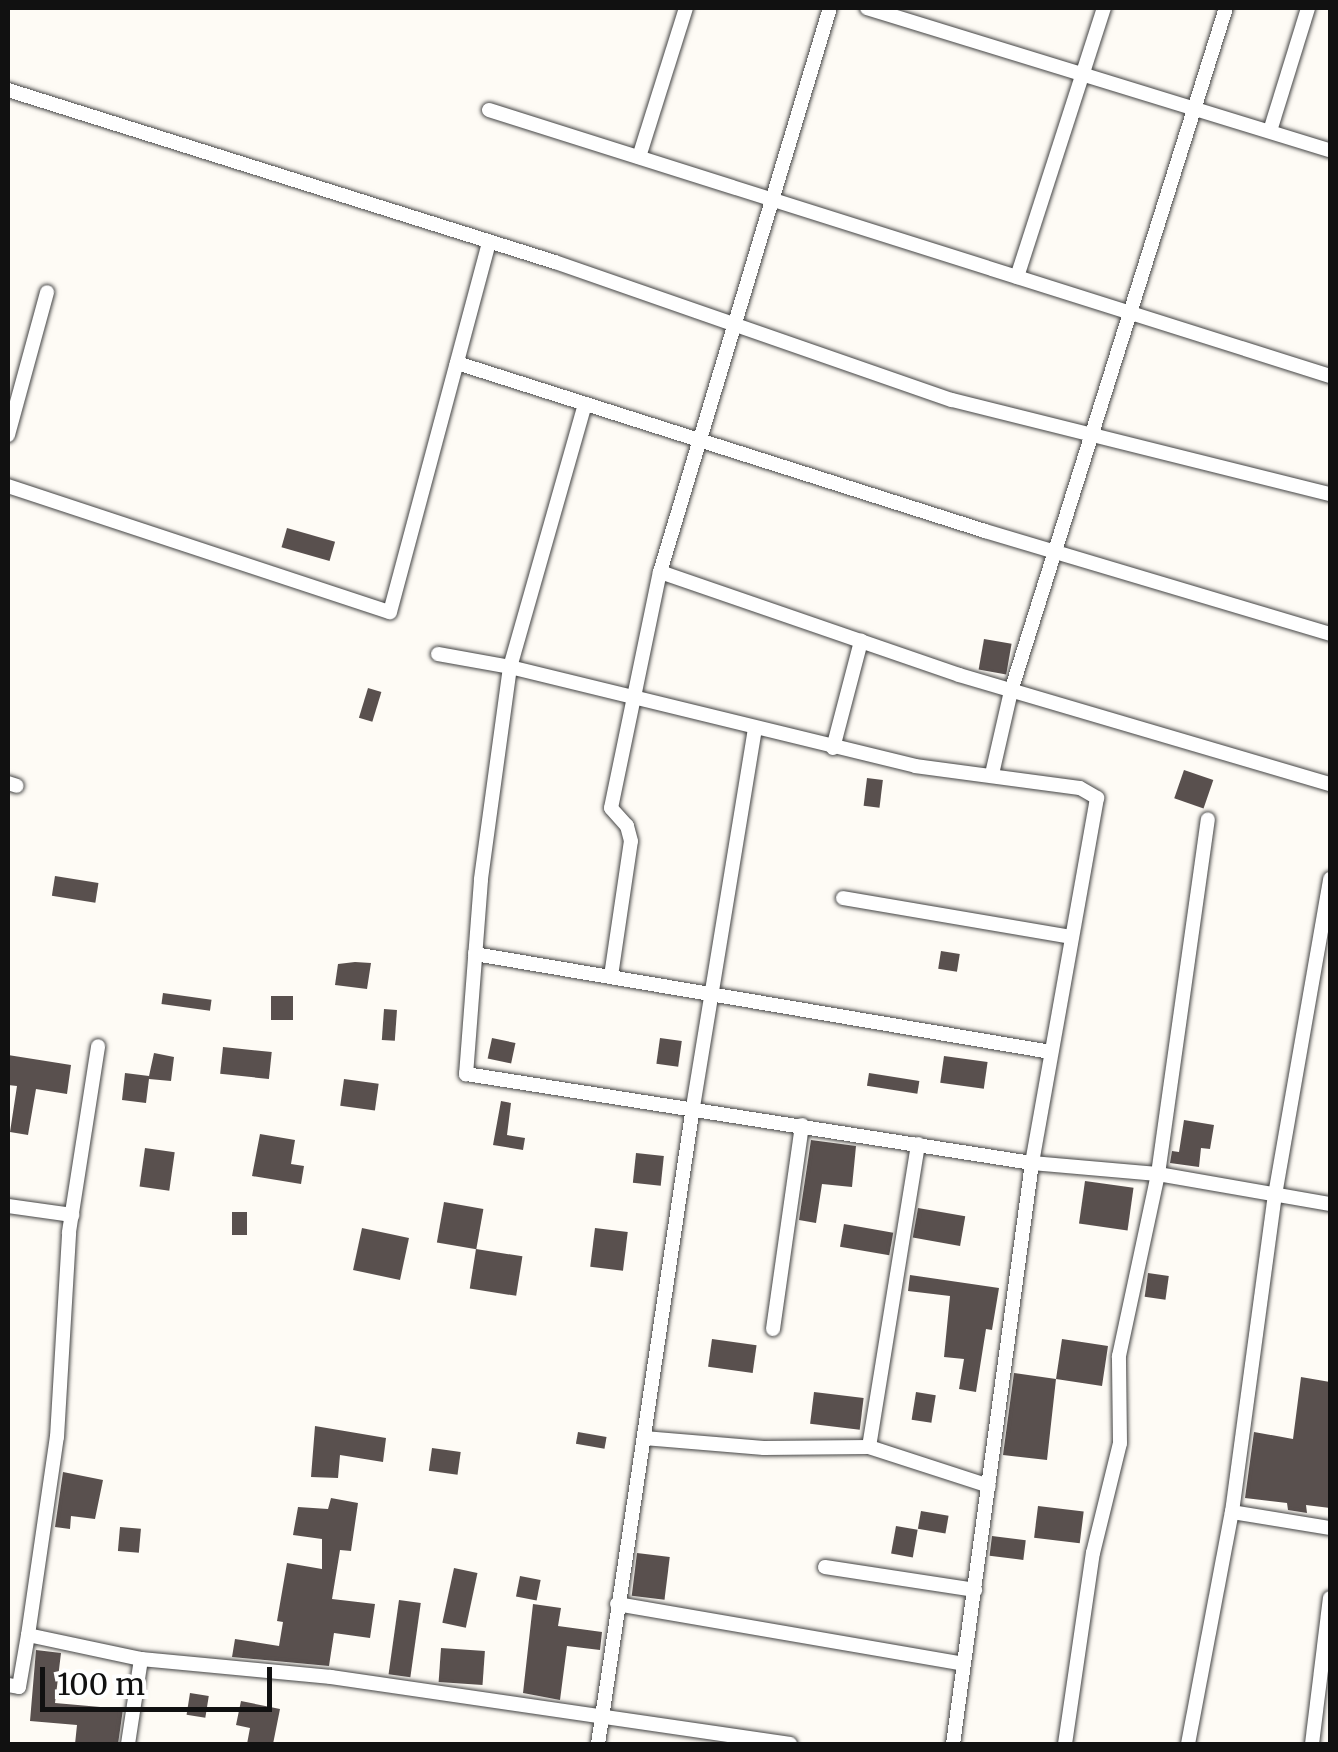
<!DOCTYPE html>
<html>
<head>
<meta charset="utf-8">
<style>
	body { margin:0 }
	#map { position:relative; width:1338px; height:1752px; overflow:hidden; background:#fefbf5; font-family:Merriweather,serif }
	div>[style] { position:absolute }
	.building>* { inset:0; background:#59504e; transform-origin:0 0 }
	.roads { filter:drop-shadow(0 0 2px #444) drop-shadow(0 0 2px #444) }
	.street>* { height:14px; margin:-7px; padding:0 7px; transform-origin:7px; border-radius:7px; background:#fff }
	span { translate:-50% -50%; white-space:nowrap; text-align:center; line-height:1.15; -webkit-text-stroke:10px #fff; paint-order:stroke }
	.frame { position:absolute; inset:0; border:10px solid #111; pointer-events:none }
	.scale { position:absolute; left:40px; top:1667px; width:232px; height:45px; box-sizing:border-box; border:5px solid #111; border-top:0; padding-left:12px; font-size:30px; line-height:35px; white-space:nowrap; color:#111; -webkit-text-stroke:8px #fff; paint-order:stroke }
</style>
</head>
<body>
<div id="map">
	<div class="building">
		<div style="left:287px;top:528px;width:50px;height:20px;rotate:16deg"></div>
		<div style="left:984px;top:639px;width:28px;height:31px;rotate:10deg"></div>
		<div style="left:368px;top:688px;width:14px;height:31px;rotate:17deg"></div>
		<div style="left:1184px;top:770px;width:31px;height:30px;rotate:19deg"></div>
		<div style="left:867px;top:778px;width:16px;height:28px;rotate:7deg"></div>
		<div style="left:55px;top:876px;width:44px;height:20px;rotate:9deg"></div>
		<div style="left:941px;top:951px;width:19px;height:18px;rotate:9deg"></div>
		<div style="clip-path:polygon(355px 962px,371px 963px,367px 989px,335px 985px,338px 964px)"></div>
		<div style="left:163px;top:993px;width:49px;height:11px;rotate:8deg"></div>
		<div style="left:271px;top:996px;width:22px;height:24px"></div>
		<div style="left:384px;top:1009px;width:13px;height:31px;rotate:4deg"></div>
		<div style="left:492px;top:1038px;width:24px;height:21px;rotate:12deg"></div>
		<div style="left:660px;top:1038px;width:22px;height:26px;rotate:8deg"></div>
		<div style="left:223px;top:1047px;width:49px;height:27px;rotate:6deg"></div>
		<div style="clip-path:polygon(154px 1053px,174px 1057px,171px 1081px,149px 1079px,146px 1103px,122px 1100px,125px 1073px,149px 1076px)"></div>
		<div style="clip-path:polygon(8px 1055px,71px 1065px,67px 1094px,36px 1089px,28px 1135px,10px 1132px,17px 1086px,8px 1085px)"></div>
		<div style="left:944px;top:1056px;width:44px;height:27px;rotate:8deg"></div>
		<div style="left:869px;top:1073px;width:51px;height:13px;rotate:9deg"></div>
		<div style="left:344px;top:1079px;width:35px;height:27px;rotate:8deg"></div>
		<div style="clip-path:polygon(501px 1101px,511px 1103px,507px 1135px,525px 1138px,523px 1150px,493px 1145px)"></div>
		<div style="clip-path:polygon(1184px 1120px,1214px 1125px,1210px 1149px,1201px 1148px,1199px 1167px,1170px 1163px,1172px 1151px,1179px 1152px)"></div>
		<div style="clip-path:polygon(260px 1134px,295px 1140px,291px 1164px,304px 1166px,301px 1184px,252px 1176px)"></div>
		<div style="clip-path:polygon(811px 1140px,856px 1146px,852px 1187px,822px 1184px,816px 1223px,799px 1220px)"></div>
		<div style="left:145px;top:1148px;width:30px;height:39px;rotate:8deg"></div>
		<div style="left:636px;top:1153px;width:28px;height:30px;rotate:6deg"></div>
		<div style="left:1085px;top:1181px;width:49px;height:43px;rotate:8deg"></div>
		<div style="left:444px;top:1202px;width:40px;height:41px;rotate:10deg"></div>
		<div style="left:918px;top:1208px;width:48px;height:30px;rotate:10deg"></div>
		<div style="left:232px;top:1212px;width:15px;height:23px"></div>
		<div style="left:844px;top:1224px;width:50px;height:23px;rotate:10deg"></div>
		<div style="left:362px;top:1228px;width:48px;height:43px;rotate:12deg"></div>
		<div style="left:595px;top:1228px;width:33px;height:39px;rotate:7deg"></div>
		<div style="left:476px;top:1249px;width:47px;height:40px;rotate:9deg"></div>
		<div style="left:1148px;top:1273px;width:21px;height:24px;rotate:8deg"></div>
		<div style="clip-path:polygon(910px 1275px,999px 1288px,992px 1330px,986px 1329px,976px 1392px,959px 1389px,964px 1359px,944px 1357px,950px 1296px,908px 1291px)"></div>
		<div style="left:712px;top:1339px;width:45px;height:28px;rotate:8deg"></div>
		<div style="clip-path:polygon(1062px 1339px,1108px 1346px,1102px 1386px,1056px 1379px,1047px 1460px,1003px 1455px,1014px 1373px,1056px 1379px)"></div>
		<div style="clip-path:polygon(1301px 1377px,1330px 1382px,1330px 1508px,1306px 1505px,1307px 1513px,1288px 1510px,1287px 1503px,1245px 1498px,1254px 1432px,1293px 1439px)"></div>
		<div style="left:814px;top:1392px;width:50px;height:32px;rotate:7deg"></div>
		<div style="left:916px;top:1392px;width:20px;height:28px;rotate:9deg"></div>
		<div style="clip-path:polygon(315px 1426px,386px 1438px,383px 1462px,340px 1455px,338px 1478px,311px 1477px)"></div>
		<div style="left:578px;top:1432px;width:29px;height:12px;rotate:10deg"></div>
		<div style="left:432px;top:1448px;width:29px;height:23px;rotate:8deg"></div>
		<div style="clip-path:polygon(63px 1472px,103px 1480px,95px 1519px,71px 1516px,70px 1529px,55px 1527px)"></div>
		<div style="clip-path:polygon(331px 1498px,358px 1503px,351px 1551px,340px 1550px,332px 1599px,375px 1604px,370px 1638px,334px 1633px,329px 1666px,232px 1657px,235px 1639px,279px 1646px,283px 1622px,277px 1621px,287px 1563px,322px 1569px,322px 1539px,293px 1535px,298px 1507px,328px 1509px)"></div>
		<div style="left:1038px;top:1506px;width:46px;height:32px;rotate:7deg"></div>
		<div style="left:921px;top:1511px;width:28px;height:18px;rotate:10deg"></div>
		<div style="left:896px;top:1526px;width:22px;height:28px;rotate:10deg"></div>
		<div style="left:120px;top:1527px;width:21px;height:24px;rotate:5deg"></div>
		<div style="left:992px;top:1536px;width:34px;height:20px;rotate:7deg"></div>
		<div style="left:637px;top:1553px;width:33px;height:43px;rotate:7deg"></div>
		<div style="left:454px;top:1568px;width:24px;height:56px;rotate:12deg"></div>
		<div style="left:520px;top:1576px;width:21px;height:21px;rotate:11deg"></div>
		<div style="left:399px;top:1600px;width:22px;height:75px;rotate:8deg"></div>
		<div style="clip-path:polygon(533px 1604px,561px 1608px,558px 1626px,602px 1632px,600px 1650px,567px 1646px,560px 1700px,523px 1693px)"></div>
		<div style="left:441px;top:1648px;width:44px;height:34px;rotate:4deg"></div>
		<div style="clip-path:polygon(36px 1650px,61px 1653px,55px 1703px,123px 1709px,118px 1744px,75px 1744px,77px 1725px,30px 1721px)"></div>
		<div style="left:190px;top:1693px;width:19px;height:22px;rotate:9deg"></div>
		<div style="clip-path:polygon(241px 1701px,280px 1709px,273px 1744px,247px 1744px,250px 1728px,236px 1725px)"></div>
	</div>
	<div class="roads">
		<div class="street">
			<div style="left:867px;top:8px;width:484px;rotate:17.1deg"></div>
			<div style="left:8px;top:90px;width:573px;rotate:17.46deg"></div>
			<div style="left:555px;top:262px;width:420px;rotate:19.2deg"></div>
			<div style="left:952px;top:400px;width:390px;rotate:14deg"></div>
			<div style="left:489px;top:110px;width:882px;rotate:17.55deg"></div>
			<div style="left:1270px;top:131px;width:129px;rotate:-72.8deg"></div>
			<div style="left:639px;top:157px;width:156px;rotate:-72.5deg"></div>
			<div style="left:1017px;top:277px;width:283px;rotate:-72.1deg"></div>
			<div style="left:457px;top:363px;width:554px;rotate:17.65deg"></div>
			<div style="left:985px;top:531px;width:360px;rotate:16.6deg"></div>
			<div style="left:585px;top:404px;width:273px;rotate:105.9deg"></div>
			<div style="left:510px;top:667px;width:215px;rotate:97.8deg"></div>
			<div style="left:481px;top:880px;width:195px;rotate:94.4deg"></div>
			<div style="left:466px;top:1074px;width:573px;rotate:8.94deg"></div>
			<div style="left:1032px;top:1163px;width:126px;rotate:5deg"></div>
			<div style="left:1158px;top:1174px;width:175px;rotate:9.9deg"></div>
			<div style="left:8px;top:435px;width:148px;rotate:-74.7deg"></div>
			<div style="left:8px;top:486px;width:402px;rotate:18.3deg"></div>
			<div style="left:390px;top:612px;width:383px;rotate:-75deg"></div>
			<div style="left:660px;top:572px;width:316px;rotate:19deg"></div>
			<div style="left:959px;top:675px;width:387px;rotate:16.4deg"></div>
			<div style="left:438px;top:654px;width:73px;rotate:10.2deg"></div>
			<div style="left:510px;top:667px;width:417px;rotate:13.7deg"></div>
			<div style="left:915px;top:766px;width:166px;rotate:7.6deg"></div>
			<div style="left:1080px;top:788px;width:20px;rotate:30deg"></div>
			<div style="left:1097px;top:798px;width:371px;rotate:100.1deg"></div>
			<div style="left:1032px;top:1163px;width:586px;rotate:97.74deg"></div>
			<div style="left:833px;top:748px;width:111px;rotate:-75.3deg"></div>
			<div style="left:992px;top:774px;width:85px;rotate:-77.1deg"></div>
			<div style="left:1011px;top:691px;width:716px;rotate:-72.53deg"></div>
			<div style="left:8px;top:783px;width:9px;rotate:18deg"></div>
			<div style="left:843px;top:898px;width:230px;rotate:9.7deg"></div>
			<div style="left:475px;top:954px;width:584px;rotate:9.66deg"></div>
			<div style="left:611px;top:976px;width:136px;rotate:-81.6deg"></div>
			<div style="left:631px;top:841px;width:16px;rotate:-105deg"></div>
			<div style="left:627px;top:826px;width:24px;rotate:-132deg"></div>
			<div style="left:611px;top:808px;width:241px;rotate:-78.3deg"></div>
			<div style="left:660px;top:572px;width:589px;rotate:-73.23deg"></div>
			<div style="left:8px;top:1206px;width:65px;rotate:8deg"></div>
			<div style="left:773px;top:1329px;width:206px;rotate:-81.9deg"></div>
			<div style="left:644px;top:1438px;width:120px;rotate:4.8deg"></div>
			<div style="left:764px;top:1448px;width:105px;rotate:-0.5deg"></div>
			<div style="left:869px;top:1447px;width:126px;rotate:18deg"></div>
			<div style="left:869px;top:1447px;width:307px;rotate:-80.8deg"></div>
			<div style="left:1232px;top:1512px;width:99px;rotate:9.3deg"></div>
			<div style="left:825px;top:1567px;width:152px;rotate:8.7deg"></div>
			<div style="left:617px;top:1604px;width:352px;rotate:9.8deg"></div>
			<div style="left:28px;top:1635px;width:200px;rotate:-81.7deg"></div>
			<div style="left:57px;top:1437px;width:205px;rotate:-86.6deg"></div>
			<div style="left:69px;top:1232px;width:188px;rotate:-81.1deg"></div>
			<div style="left:8px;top:1685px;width:11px;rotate:10deg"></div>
			<div style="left:19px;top:1687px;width:53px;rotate:-80.2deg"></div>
			<div style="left:28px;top:1635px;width:116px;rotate:12deg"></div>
			<div style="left:141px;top:1659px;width:191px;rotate:5.4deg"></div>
			<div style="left:331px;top:1677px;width:464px;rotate:8.3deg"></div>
			<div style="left:128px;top:1744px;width:86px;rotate:-81.3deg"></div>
			<div style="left:598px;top:1744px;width:644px;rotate:-81.52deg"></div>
			<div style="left:693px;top:1107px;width:382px;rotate:-80.7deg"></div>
			<div style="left:1065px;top:1744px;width:193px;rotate:-81.7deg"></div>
			<div style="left:1093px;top:1553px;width:113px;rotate:-76.2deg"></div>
			<div style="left:1120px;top:1443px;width:87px;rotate:-90.7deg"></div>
			<div style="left:1119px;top:1356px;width:186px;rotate:-77.9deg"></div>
			<div style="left:1158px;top:1174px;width:358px;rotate:-82deg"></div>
			<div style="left:1188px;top:1744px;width:236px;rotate:-79.3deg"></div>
			<div style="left:1232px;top:1512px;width:320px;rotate:-82.3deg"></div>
			<div style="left:1275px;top:1195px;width:321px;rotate:-80.1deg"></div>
			<div style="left:1312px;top:1744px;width:147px;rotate:-83deg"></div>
		</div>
	</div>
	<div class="frame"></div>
	<div class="scale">100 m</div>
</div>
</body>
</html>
